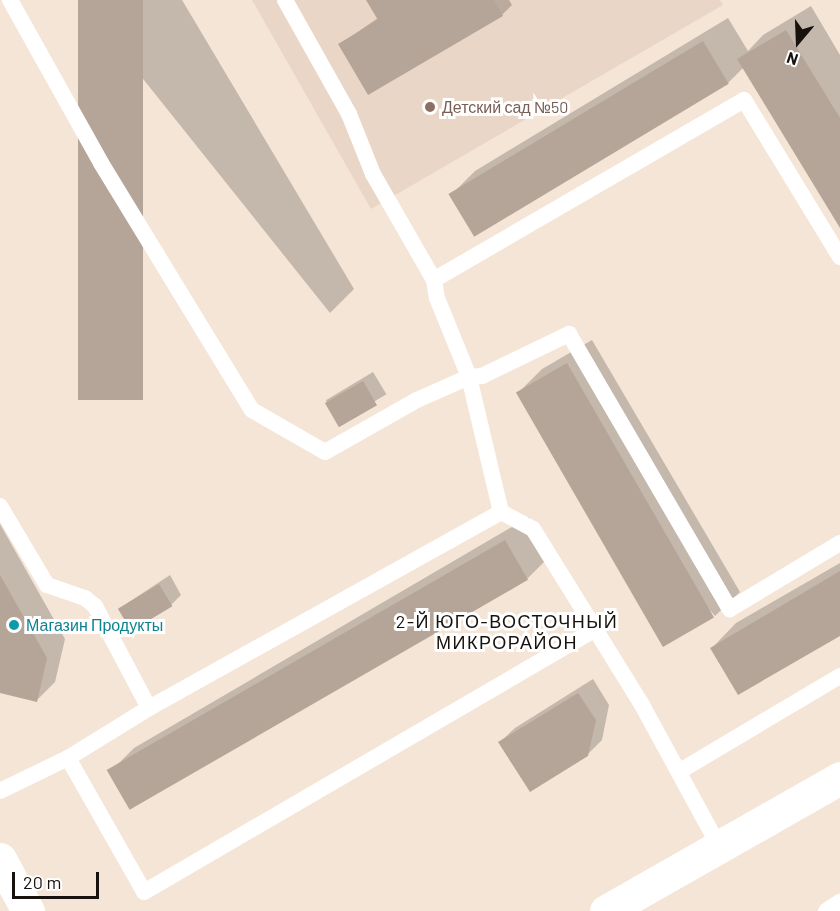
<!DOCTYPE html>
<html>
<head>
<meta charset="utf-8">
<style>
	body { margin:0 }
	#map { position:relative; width:840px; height:911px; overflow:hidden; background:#f5e5d6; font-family:Barlow,sans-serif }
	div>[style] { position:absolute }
	.education>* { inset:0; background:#e9d6c6 }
	.shadow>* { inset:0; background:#0003; transform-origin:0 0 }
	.building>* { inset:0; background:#b5a598; transform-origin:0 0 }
	.lane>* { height:16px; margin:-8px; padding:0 8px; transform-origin:8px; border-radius:8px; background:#fff }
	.secondary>* { height:33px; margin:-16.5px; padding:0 16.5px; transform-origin:16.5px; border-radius:16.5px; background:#fff }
	.dots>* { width:16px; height:16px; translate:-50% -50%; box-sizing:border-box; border:3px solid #fff; border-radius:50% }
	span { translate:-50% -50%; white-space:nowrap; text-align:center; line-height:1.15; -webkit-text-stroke:6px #fff; paint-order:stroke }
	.education-label { font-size:16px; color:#785e54 }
	.left { translate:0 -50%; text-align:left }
	.culture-label { font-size:16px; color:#0d838f }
	.neighbourhood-label { font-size:18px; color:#17120d; letter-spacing:1.5px }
	.north { position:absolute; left:768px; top:12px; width:60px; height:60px; -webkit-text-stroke:4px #fff; paint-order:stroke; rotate:199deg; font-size:16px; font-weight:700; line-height:24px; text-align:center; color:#17120d }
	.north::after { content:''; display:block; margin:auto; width:21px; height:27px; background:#17120d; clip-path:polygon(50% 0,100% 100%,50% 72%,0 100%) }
	.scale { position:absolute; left:12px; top:872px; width:87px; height:27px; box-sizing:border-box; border:3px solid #17120d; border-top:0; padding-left:8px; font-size:18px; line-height:21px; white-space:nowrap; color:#17120d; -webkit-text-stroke:4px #fff; paint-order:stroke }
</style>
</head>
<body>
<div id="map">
	<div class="education">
		<div style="clip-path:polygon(252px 0,720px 0,723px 5px,371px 209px)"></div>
	</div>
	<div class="shadow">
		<div style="clip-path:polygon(80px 0,182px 0,354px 289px,330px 313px)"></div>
		<div style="clip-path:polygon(368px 0,509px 0,512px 5px,502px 15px,340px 44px,378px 18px)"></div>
		<div style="clip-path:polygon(811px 6px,840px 55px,840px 225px,744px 67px,728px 83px,451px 195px,475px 171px,728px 18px,748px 51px,763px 35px)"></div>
		<div style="clip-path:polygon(592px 340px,740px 592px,715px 616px,518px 393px,542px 369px)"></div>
		<div style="left:373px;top:372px;width:26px;height:55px;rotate:59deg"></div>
		<div style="clip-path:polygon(529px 517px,551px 555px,527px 579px,110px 772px,134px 748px)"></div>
		<div style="clip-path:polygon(0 524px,65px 639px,55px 682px,37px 700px,0 692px)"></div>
		<div style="clip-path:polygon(840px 563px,840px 634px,712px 648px,736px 623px)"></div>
		<div style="clip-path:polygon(170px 575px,181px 595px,171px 605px,120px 608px)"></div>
		<div style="clip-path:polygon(593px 679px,609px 705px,602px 740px,587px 755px,500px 742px,515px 728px)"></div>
	</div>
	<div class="building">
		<div style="left:78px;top:0;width:65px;height:400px"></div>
		<div style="clip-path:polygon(366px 0,494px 0,503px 16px,368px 95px,338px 44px,378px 20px)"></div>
		<div style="clip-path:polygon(786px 30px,840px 118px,840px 228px,737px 59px)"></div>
		<div style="left:703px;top:41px;width:50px;height:297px;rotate:59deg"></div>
		<div style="left:567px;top:363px;width:294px;height:59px;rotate:60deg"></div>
		<div style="left:363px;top:381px;width:28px;height:44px;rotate:60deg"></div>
		<div style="left:505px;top:540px;width:46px;height:460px;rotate:60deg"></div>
		<div style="clip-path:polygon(840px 571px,840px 636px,738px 695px,710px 648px)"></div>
		<div style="clip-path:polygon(0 575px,47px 658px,37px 702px,0 693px)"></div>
		<div style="left:159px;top:584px;width:26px;height:48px;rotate:59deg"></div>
		<div style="clip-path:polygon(578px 693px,596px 720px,588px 756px,530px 792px,498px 742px)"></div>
	</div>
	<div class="lane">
		<div style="left:10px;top:0;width:187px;rotate:60.8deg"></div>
		<div style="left:101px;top:163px;width:289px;rotate:58.6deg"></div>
		<div style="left:252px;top:410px;width:84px;rotate:29.9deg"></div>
		<div style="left:325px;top:452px;width:106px;rotate:-29.5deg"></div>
		<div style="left:417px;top:400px;width:57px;rotate:-23.9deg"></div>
		<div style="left:469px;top:377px;width:139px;rotate:76.7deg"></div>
		<div style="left:285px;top:0;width:131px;rotate:60.7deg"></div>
		<div style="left:349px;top:114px;width:65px;rotate:68.2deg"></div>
		<div style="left:373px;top:174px;width:122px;rotate:60.1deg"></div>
		<div style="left:840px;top:257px;width:184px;rotate:-121.4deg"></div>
		<div style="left:744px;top:100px;width:358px;rotate:149.9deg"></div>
		<div style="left:434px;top:280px;width:18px;rotate:81deg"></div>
		<div style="left:437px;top:298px;width:85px;rotate:67.9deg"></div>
		<div style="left:469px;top:377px;width:13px;rotate:-4deg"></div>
		<div style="left:482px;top:376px;width:97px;rotate:-25.8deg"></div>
		<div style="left:569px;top:334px;width:319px;rotate:59.7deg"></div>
		<div style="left:730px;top:609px;width:128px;rotate:-31deg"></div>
		<div style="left:0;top:506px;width:92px;rotate:59.3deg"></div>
		<div style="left:47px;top:585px;width:40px;rotate:18.9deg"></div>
		<div style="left:85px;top:598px;width:13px;rotate:39deg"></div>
		<div style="left:95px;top:606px;width:115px;rotate:62.1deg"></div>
		<div style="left:68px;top:758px;width:154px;rotate:60.4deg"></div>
		<div style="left:144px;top:892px;width:521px;rotate:-30.21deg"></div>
		<div style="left:680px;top:771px;width:186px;rotate:-30.7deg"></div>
		<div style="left:0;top:791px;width:76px;rotate:-25.9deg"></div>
		<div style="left:68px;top:758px;width:95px;rotate:-31.7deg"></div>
		<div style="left:149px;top:708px;width:403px;rotate:-29.1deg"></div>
		<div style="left:501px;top:512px;width:36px;rotate:28deg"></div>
		<div style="left:533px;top:529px;width:207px;rotate:58.2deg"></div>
		<div style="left:642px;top:705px;width:163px;rotate:61.4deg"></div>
		<div style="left:826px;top:911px;width:17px;rotate:-33deg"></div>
	</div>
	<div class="secondary">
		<div style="left:0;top:859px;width:59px;rotate:61.7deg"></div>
		<div style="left:606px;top:911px;width:269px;rotate:-29.6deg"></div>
	</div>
	<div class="dots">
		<div style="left:430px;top:107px;background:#8d6e63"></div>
		<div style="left:14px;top:625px;background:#0f9aa8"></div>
	</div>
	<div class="education-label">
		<span class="left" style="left:442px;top:107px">Детский сад №50</span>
	</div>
	<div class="culture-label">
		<span class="left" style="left:26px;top:625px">Магазин Продукты</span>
	</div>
	<div class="neighbourhood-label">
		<span style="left:507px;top:632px">2-Й ЮГО-ВОСТОЧНЫЙ<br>МИКРОРАЙОН</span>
	</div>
	<div class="north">N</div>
	<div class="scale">20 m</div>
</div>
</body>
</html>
